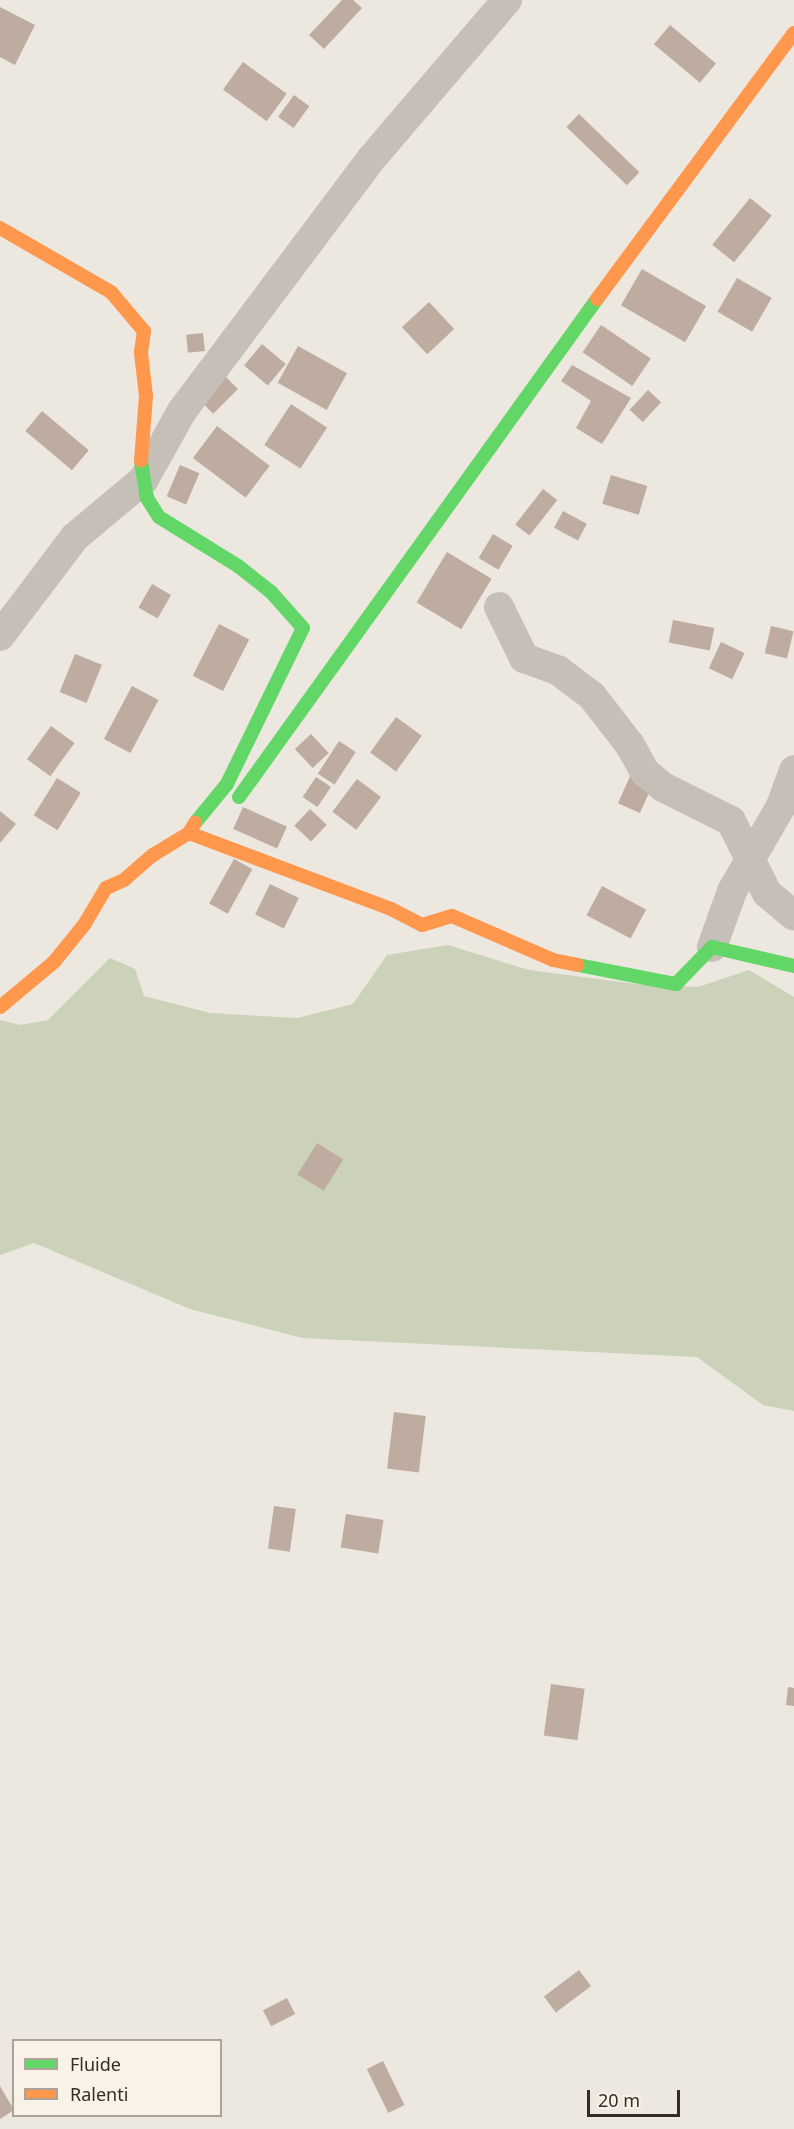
<!DOCTYPE html>
<html>
<head>
<meta charset="utf-8">
<style>
	body { margin:0 }
	#map { position:relative; width:794px; height:2129px; overflow:hidden; background:#ece7df; font-family:"Noto Sans",sans-serif }
	div>[style] { position:absolute }
	.green>* { inset:0; background:#cbd2b9 }
	.building>* { inset:0; background:#bfaca1; transform-origin:0 0 }
	.street>* { height:30px; margin:-15px; padding:0 15px; transform-origin:15px; border-radius:15px; background:#c5bfb8 }
	.fast>* { height:14px; margin:-7px; padding:0 7px; transform-origin:7px; border-radius:7px; background:#63d668 }
	.slow>* { height:14px; margin:-7px; padding:0 7px; transform-origin:7px; border-radius:7px; background:#ff974d }
	span { translate:-50% -50%; white-space:nowrap; text-align:center; line-height:1.15; -webkit-text-stroke:4.5px #f9f2e6; paint-order:stroke }
	.legend { position:absolute; left:12px; top:2039px; width:210px; height:78px; box-sizing:border-box; background:#f9f2e6; border:2px solid #aba39a; margin:0; padding:8px 10px; list-style:none; font-size:18px; color:#352c27 }
	.legend li { display:flex; align-items:center; gap:12px; height:30px }
	.legend b { width:30px; border:2px solid #aba39a }
	.scale { position:absolute; left:587px; top:2090px; width:93px; height:27px; box-sizing:border-box; border:3px solid #352c27; border-top:0; padding-left:8px; font-size:18px; line-height:21px; white-space:nowrap; color:#352c27; -webkit-text-stroke:4px #f9f2e6; paint-order:stroke }
</style>
</head>
<body>
<div id="map">
	<div class="green">
		<div style="clip-path:polygon(448px 945px,529px 970px,644px 985px,698px 987px,749px 970px,794px 997px,794px 1411px,763px 1405px,697px 1357px,302px 1338px,190px 1309px,34px 1243px,0 1255px,0 1020px,20px 1025px,48px 1020px,110px 958px,135px 969px,144px 996px,210px 1013px,297px 1018px,353px 1004px,387px 955px)"></div>
	</div>
	<div class="building">
		<div style="clip-path:polygon(342px 0,353px 0,362px 8px,324px 49px,309px 35px)"></div>
		<div style="clip-path:polygon(0 7px,35px 25px,15px 65px,0 57px)"></div>
		<div style="left:670px;top:25px;width:60px;height:25px;rotate:40deg"></div>
		<div style="left:243px;top:62px;width:54px;height:34px;rotate:36deg"></div>
		<div style="left:294px;top:95px;width:19px;height:27px;rotate:36deg"></div>
		<div style="left:579px;top:114px;width:84px;height:18px;rotate:44deg"></div>
		<div style="left:750px;top:198px;width:28px;height:60px;rotate:39deg"></div>
		<div style="left:642px;top:269px;width:74px;height:42px;rotate:30deg"></div>
		<div style="left:737px;top:278px;width:40px;height:39px;rotate:30deg"></div>
		<div style="left:429px;top:302px;width:37px;height:37px;rotate:47deg"></div>
		<div style="left:601px;top:325px;width:60px;height:33px;rotate:34deg"></div>
		<div style="left:203px;top:333px;width:18px;height:17px;rotate:84deg"></div>
		<div style="left:262px;top:344px;width:31px;height:28px;rotate:40deg"></div>
		<div style="left:298px;top:346px;width:56px;height:42px;rotate:29deg"></div>
		<div style="clip-path:polygon(572px 365px,631px 398px,602px 444px,576px 428px,591px 401px,561px 381px)"></div>
		<div style="left:226px;top:377px;width:17px;height:35px;rotate:45deg"></div>
		<div style="left:648px;top:390px;width:18px;height:27px;rotate:43deg"></div>
		<div style="left:291px;top:404px;width:43px;height:49px;rotate:33deg"></div>
		<div style="left:42px;top:411px;width:61px;height:26px;rotate:40deg"></div>
		<div style="left:217px;top:426px;width:66px;height:40px;rotate:37deg"></div>
		<div style="left:180px;top:465px;width:21px;height:34px;rotate:23deg"></div>
		<div style="left:611px;top:475px;width:38px;height:30px;rotate:17deg"></div>
		<div style="left:543px;top:489px;width:18px;height:45px;rotate:38deg"></div>
		<div style="left:563px;top:511px;width:27px;height:19px;rotate:28deg"></div>
		<div style="left:493px;top:534px;width:23px;height:28px;rotate:31deg"></div>
		<div style="left:447px;top:552px;width:52px;height:59px;rotate:31deg"></div>
		<div style="left:152px;top:584px;width:22px;height:27px;rotate:30deg"></div>
		<div style="left:673px;top:620px;width:42px;height:23px;rotate:11deg"></div>
		<div style="left:219px;top:624px;width:34px;height:58px;rotate:27deg"></div>
		<div style="left:771px;top:626px;width:23px;height:28px;rotate:13deg"></div>
		<div style="left:721px;top:642px;width:26px;height:29px;rotate:25deg"></div>
		<div style="left:75px;top:654px;width:29px;height:41px;rotate:22deg"></div>
		<div style="left:132px;top:686px;width:30px;height:60px;rotate:28deg"></div>
		<div style="left:396px;top:717px;width:32px;height:44px;rotate:36deg"></div>
		<div style="left:51px;top:726px;width:29px;height:41px;rotate:36deg"></div>
		<div style="left:311px;top:734px;width:26px;height:22px;rotate:47deg"></div>
		<div style="left:339px;top:741px;width:20px;height:39px;rotate:33deg"></div>
		<div style="left:631px;top:774px;width:24px;height:32px;rotate:24deg"></div>
		<div style="left:316px;top:777px;width:18px;height:24px;rotate:34deg"></div>
		<div style="left:57px;top:778px;width:28px;height:44px;rotate:32deg"></div>
		<div style="left:357px;top:779px;width:30px;height:41px;rotate:37deg"></div>
		<div style="left:243px;top:807px;width:48px;height:24px;rotate:24deg"></div>
		<div style="left:310px;top:809px;width:23px;height:23px;rotate:43deg"></div>
		<div style="clip-path:polygon(0 811px,16px 824px,0 843px)"></div>
		<div style="left:234px;top:859px;width:21px;height:51px;rotate:29deg"></div>
		<div style="left:270px;top:884px;width:32px;height:34px;rotate:26deg"></div>
		<div style="left:602px;top:886px;width:50px;height:33px;rotate:28deg"></div>
		<div style="left:317px;top:1143px;width:31px;height:37px;rotate:32deg"></div>
		<div style="left:394px;top:1412px;width:32px;height:57px;rotate:7deg"></div>
		<div style="left:274px;top:1506px;width:22px;height:43px;rotate:8deg"></div>
		<div style="left:346px;top:1514px;width:38px;height:34px;rotate:9deg"></div>
		<div style="left:551px;top:1684px;width:34px;height:52px;rotate:8deg"></div>
		<div style="clip-path:polygon(788px 1687px,794px 1688px,794px 1706px,786px 1705px)"></div>
		<div style="left:579px;top:1970px;width:20px;height:44px;rotate:53deg"></div>
		<div style="left:287px;top:1998px;width:18px;height:27px;rotate:63deg"></div>
		<div style="left:383px;top:2061px;width:49px;height:18px;rotate:64deg"></div>
		<div style="clip-path:polygon(0 2086px,14px 2110px,0 2119px)"></div>
	</div>
	<div class="street">
		<div style="left:499px;top:607px;width:57px;rotate:63.9deg"></div>
		<div style="left:524px;top:658px;width:37px;rotate:20deg"></div>
		<div style="left:559px;top:671px;width:41px;rotate:37.1deg"></div>
		<div style="left:592px;top:696px;width:62px;rotate:52.2deg"></div>
		<div style="left:630px;top:745px;width:31px;rotate:61deg"></div>
		<div style="left:645px;top:772px;width:23px;rotate:40deg"></div>
		<div style="left:663px;top:787px;width:76px;rotate:26.6deg"></div>
		<div style="left:731px;top:821px;width:80px;rotate:63.4deg"></div>
		<div style="left:767px;top:893px;width:35px;rotate:40deg"></div>
		<div style="left:0;top:636px;width:124px;rotate:-52.9deg"></div>
		<div style="left:75px;top:537px;width:90px;rotate:-40deg"></div>
		<div style="left:144px;top:479px;width:78px;rotate:-60.8deg"></div>
		<div style="left:182px;top:411px;width:316px;rotate:-53.1deg"></div>
		<div style="left:372px;top:158px;width:208px;rotate:-49.5deg"></div>
		<div style="left:712px;top:947px;width:59px;rotate:-70.3deg"></div>
		<div style="left:732px;top:891px;width:98px;rotate:-60deg"></div>
		<div style="left:781px;top:806px;width:38px;rotate:-70deg"></div>
	</div>
	<div class="fast">
		<div style="left:141px;top:461px;width:37px;rotate:81deg"></div>
		<div style="left:147px;top:498px;width:22px;rotate:58deg"></div>
		<div style="left:159px;top:517px;width:93px;rotate:31.8deg"></div>
		<div style="left:238px;top:566px;width:42px;rotate:38.2deg"></div>
		<div style="left:271px;top:592px;width:48px;rotate:48.4deg"></div>
		<div style="left:303px;top:628px;width:174px;rotate:116deg"></div>
		<div style="left:227px;top:784px;width:50px;rotate:129.4deg"></div>
		<div style="left:239px;top:797px;width:613px;rotate:-54.29deg"></div>
		<div style="left:578px;top:965px;width:100px;rotate:11deg"></div>
		<div style="left:676px;top:984px;width:52px;rotate:-45.8deg"></div>
		<div style="left:712px;top:947px;width:84px;rotate:13deg"></div>
	</div>
	<div class="slow">
		<div style="left:0;top:228px;width:128px;rotate:30deg"></div>
		<div style="left:111px;top:292px;width:51px;rotate:49.8deg"></div>
		<div style="left:144px;top:331px;width:22px;rotate:98deg"></div>
		<div style="left:141px;top:353px;width:43px;rotate:83.4deg"></div>
		<div style="left:146px;top:396px;width:65px;rotate:94.4deg"></div>
		<div style="left:597px;top:299px;width:331px;rotate:-53.5deg"></div>
		<div style="left:189px;top:833px;width:216px;rotate:20.6deg"></div>
		<div style="left:391px;top:909px;width:35px;rotate:27deg"></div>
		<div style="left:422px;top:925px;width:31px;rotate:-17deg"></div>
		<div style="left:452px;top:916px;width:110px;rotate:23.5deg"></div>
		<div style="left:553px;top:960px;width:25px;rotate:11deg"></div>
		<div style="left:0;top:1007px;width:70px;rotate:-39.8deg"></div>
		<div style="left:54px;top:962px;width:48px;rotate:-51deg"></div>
		<div style="left:84px;top:925px;width:43px;rotate:-59.3deg"></div>
		<div style="left:106px;top:888px;width:20px;rotate:-24deg"></div>
		<div style="left:124px;top:880px;width:38px;rotate:-41deg"></div>
		<div style="left:153px;top:855px;width:42px;rotate:-31.4deg"></div>
		<div style="left:189px;top:833px;width:12px;rotate:-59deg"></div>
	</div>
	<ul class="legend">
	<li><b style="height:8px;background:#63d668"></b>Fluide</li>
	<li><b style="height:8px;background:#ff974d"></b>Ralenti</li>
	</ul>
	<div class="scale">20 m</div>
</div>
</body>
</html>
